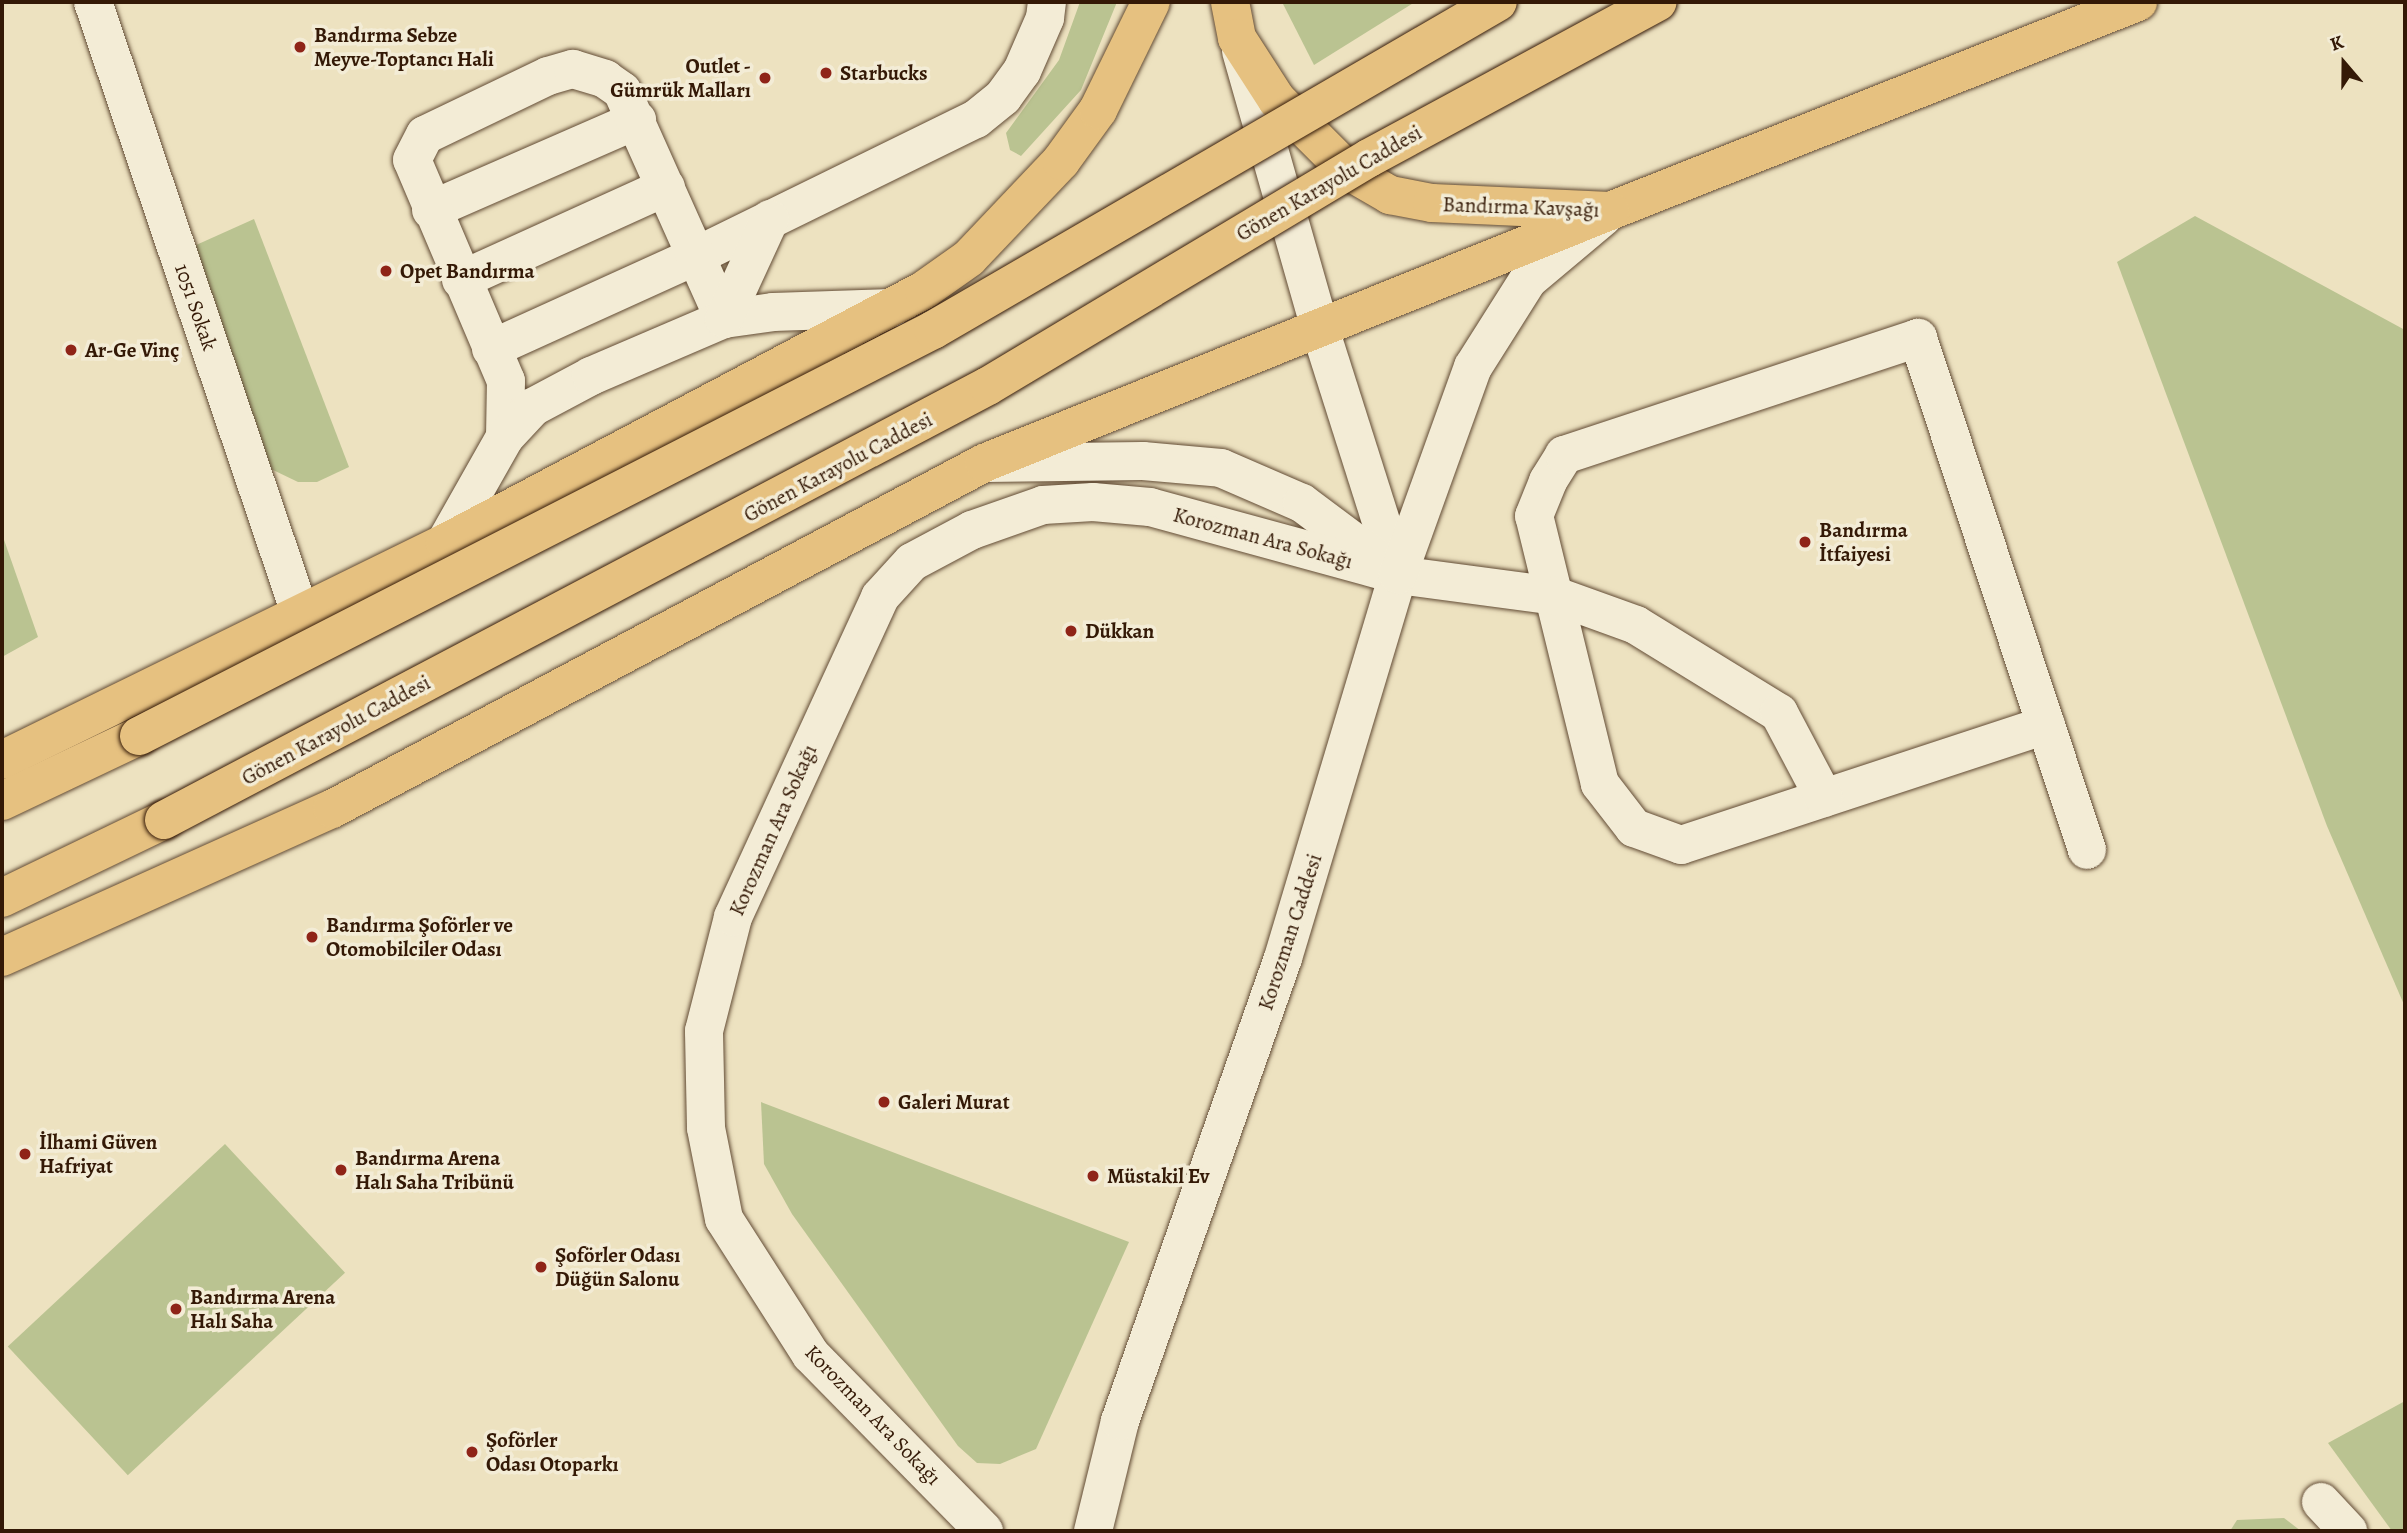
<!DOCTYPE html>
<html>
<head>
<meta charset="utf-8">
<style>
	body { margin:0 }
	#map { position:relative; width:2407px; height:1533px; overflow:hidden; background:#ede2c0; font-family:Alegreya,serif }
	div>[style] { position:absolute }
	.green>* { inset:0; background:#bac391; transform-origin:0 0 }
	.roads { filter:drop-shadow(0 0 2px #624b34) drop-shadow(0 0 2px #624b34) }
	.minor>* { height:38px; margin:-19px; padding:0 19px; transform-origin:19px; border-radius:19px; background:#f3ecd6 }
	.major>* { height:38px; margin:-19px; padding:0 19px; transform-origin:19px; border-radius:19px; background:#e6c180 }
	.highway>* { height:38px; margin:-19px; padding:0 19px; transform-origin:19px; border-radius:19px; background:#e6c180 }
	.bridges { filter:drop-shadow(0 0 2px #341906) drop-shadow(0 0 2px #341906) }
	.highway-bridge>* { height:38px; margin:-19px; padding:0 19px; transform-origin:19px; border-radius:19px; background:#e6c180 }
	.dots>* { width:19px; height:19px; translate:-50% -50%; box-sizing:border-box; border:4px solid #f3ecd6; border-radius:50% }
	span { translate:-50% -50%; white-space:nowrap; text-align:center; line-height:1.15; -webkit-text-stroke:7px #f3ecd6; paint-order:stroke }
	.poi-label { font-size:21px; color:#341906; font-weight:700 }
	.left { translate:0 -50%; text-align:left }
	.right { translate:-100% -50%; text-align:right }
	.street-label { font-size:21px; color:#341906 }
	.frame { position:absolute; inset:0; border:4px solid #341906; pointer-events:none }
	.north { position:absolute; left:2309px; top:28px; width:70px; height:70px; -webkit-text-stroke:5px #f3ecd6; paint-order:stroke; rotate:340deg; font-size:19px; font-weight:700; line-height:28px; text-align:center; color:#341906 }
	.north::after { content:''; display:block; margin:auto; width:24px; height:32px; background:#341906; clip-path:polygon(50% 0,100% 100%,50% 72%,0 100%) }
</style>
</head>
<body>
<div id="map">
	<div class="green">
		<div style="clip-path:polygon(1080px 2px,1117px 2px,1081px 90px,1021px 156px,1010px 150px,1006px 133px,1059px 60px)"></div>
		<div style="clip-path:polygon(1282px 2px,1415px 2px,1314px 65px)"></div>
		<div style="clip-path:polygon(2195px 216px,2405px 330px,2405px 1007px,2327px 826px,2117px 262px)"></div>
		<div style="clip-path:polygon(254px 219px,349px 467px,317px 482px,298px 482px,271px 469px,185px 250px)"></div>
		<div style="clip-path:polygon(2px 534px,38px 637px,2px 657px)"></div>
		<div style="clip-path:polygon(761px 1102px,1129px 1242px,1036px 1449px,1000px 1464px,977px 1463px,958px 1446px,792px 1214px,764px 1164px)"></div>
		<div style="left:225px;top:1144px;width:176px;height:297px;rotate:47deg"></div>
		<div style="clip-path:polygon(2405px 1401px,2405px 1531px,2392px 1531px,2328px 1443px)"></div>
		<div style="clip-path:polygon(2284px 1518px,2301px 1531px,2230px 1531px,2237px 1520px)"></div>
	</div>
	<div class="roads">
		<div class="minor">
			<div style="left:93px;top:2px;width:645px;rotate:71.28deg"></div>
			<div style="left:1241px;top:51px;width:289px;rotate:74.1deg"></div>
			<div style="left:1320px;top:329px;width:258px;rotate:72.4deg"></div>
			<div style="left:431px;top:210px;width:225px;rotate:-23.6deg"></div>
			<div style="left:461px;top:280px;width:225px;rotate:-24.4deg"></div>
			<div style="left:491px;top:349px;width:225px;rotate:-24.4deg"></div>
			<div style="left:696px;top:256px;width:312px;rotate:-26.1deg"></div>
			<div style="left:976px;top:119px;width:35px;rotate:-39deg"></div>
			<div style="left:1003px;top:97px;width:32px;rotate:-54deg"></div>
			<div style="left:1022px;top:71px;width:58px;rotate:-66.5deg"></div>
			<div style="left:1045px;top:18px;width:16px;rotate:-83deg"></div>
			<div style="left:505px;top:437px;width:56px;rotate:-89deg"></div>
			<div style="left:506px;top:381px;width:240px;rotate:-113deg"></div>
			<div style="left:412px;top:160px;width:28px;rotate:-63deg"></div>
			<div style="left:425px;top:135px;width:136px;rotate:-25.6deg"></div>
			<div style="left:548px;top:76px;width:26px;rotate:-16deg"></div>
			<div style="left:573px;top:69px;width:34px;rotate:17deg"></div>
			<div style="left:605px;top:79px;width:21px;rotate:35deg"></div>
			<div style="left:622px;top:91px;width:250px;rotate:65.9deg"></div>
			<div style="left:724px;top:319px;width:49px;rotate:-8.1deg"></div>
			<div style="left:773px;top:312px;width:119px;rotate:-1.9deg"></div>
			<div style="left:986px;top:463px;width:157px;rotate:-0.7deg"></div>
			<div style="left:1143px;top:461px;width:78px;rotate:5.1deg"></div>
			<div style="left:1221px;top:468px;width:88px;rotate:23.4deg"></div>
			<div style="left:1302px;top:503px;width:99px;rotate:36.8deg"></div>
			<div style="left:445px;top:543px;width:122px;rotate:-60.5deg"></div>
			<div style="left:505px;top:437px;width:41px;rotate:-47deg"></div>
			<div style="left:533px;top:407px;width:66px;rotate:-28.1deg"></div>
			<div style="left:591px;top:376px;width:145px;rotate:-23.2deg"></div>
			<div style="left:724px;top:319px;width:110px;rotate:-65.3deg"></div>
			<div style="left:2046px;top:725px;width:384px;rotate:161.8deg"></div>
			<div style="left:1681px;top:845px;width:50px;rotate:-160.1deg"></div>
			<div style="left:1634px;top:828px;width:56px;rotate:-127.7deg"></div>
			<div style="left:1600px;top:784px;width:276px;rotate:-103.8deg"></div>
			<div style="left:1534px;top:516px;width:38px;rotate:-68deg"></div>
			<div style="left:1548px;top:481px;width:31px;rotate:-58deg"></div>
			<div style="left:1564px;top:455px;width:373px;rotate:-18.3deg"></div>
			<div style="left:1918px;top:338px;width:539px;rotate:71.73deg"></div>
			<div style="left:2321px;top:1502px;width:40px;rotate:47deg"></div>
			<div style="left:984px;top:1531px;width:247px;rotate:-134.5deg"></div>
			<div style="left:811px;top:1355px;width:161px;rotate:-122.6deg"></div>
			<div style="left:724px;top:1219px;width:93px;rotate:-101.2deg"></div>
			<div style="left:706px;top:1128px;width:97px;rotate:-91.2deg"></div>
			<div style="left:704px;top:1031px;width:118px;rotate:-75.7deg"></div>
			<div style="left:733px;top:917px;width:352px;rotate:-65.3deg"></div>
			<div style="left:880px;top:597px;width:47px;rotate:-47.6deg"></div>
			<div style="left:912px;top:562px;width:68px;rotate:-28.1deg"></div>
			<div style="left:972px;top:530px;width:75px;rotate:-19.4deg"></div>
			<div style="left:1043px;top:505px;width:50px;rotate:-3.4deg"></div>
			<div style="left:1093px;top:502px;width:57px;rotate:5deg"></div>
			<div style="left:1150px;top:507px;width:257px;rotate:15.3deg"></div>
			<div style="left:1398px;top:575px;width:159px;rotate:7.6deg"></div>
			<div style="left:1556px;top:596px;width:85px;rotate:19.9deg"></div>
			<div style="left:1636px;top:625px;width:168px;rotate:31.6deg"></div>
			<div style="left:1779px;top:713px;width:96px;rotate:62.1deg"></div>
			<div style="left:1093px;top:1531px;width:113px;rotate:-76.2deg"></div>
			<div style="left:1120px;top:1421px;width:491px;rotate:-70.6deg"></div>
			<div style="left:1283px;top:958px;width:400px;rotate:-73.3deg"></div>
			<div style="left:1398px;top:575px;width:221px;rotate:-70.2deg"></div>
			<div style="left:1473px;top:367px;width:103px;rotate:-57.7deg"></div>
			<div style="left:1528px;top:280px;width:98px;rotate:-40deg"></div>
		</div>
		<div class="major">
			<div style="left:1230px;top:2px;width:37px;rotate:79deg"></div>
			<div style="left:1237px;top:38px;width:74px;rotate:57.2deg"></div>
			<div style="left:1277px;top:100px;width:99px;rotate:45deg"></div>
			<div style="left:1347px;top:170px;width:50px;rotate:30.2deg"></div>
			<div style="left:1390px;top:195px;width:43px;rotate:10.8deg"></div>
			<div style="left:1432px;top:203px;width:178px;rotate:2.6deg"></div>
			<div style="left:1610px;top:211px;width:568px;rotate:-21.6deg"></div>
			<div style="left:2px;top:760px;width:493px;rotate:-26.1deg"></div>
			<div style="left:445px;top:543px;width:542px;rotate:-27.84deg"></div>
			<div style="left:924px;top:290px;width:55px;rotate:-35.4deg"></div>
			<div style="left:969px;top:258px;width:134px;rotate:-46.5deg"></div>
			<div style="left:1061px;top:161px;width:63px;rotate:-54deg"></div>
			<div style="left:1098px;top:110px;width:120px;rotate:-63.9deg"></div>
		</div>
		<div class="highway">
			<div style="left:2px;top:801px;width:152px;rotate:-25.4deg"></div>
			<div style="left:2px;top:898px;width:180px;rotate:-25.7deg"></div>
			<div style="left:2px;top:957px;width:362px;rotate:-24.2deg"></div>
			<div style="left:332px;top:809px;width:738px;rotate:-27.95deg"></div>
			<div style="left:984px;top:463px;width:675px;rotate:-21.93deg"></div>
		</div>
	</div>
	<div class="bridges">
		<div class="highway-bridge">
			<div style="left:139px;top:736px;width:892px;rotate:-27.08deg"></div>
			<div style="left:933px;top:330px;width:653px;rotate:-30.14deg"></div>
			<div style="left:164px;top:820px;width:931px;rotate:-27.78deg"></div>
			<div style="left:988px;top:386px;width:444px;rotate:-30.9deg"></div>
			<div style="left:1369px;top:158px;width:328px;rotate:-28.4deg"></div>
		</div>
	</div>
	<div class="dots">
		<div style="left:300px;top:47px;background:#8f2418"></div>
		<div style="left:826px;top:73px;background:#8f2418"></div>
		<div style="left:765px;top:78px;background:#8f2418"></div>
		<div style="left:386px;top:271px;background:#8f2418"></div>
		<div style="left:71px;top:350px;background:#8f2418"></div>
		<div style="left:1805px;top:542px;background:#8f2418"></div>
		<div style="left:1071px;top:631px;background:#8f2418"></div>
		<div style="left:312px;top:937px;background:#8f2418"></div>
		<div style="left:884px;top:1102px;background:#8f2418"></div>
		<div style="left:25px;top:1154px;background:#8f2418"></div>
		<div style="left:341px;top:1170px;background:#8f2418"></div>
		<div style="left:1093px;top:1176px;background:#8f2418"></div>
		<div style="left:541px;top:1267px;background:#8f2418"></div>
		<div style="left:176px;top:1309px;background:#8f2418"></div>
		<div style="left:472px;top:1452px;background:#8f2418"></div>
	</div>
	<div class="poi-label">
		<span class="left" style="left:314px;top:47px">Bandırma Sebze<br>Meyve-Toptancı Hali</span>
		<span class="right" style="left:751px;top:78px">Outlet -<br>Gümrük Malları</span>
		<span class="left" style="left:840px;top:73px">Starbucks</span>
		<span class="left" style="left:400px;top:271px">Opet Bandırma</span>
		<span class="left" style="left:85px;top:350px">Ar-Ge Vinç</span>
		<span class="left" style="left:1819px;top:542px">Bandırma<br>İtfaiyesi</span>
		<span class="left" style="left:1085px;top:631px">Dükkan</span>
		<span class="left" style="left:326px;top:937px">Bandırma Şoförler ve<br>Otomobilciler Odası</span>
		<span class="left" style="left:898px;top:1102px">Galeri Murat</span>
		<span class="left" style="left:39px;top:1154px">İlhami Güven<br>Hafriyat</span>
		<span class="left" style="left:355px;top:1170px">Bandırma Arena<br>Halı Saha Tribünü</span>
		<span class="left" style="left:1107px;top:1176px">Müstakil Ev</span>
		<span class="left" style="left:555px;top:1267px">Şoförler Odası<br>Düğün Salonu</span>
		<span class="left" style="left:190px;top:1309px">Bandırma Arena<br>Halı Saha</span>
		<span class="left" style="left:486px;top:1452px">Şoförler<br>Odası Otoparkı</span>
	</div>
	<div class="street-label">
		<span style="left:1329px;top:183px;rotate:-30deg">Gönen Karayolu Caddesi</span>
		<span style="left:1521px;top:207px;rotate:2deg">Bandırma Kavşağı</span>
		<span style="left:196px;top:307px;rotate:71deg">1051 Sokak</span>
		<span style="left:838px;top:467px;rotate:-28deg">Gönen Karayolu Caddesi</span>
		<span style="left:1263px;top:538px;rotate:15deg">Korozman Ara Sokağı</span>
		<span style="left:336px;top:730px;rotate:-28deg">Gönen Karayolu Caddesi</span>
		<span style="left:773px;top:830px;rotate:-66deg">Korozman Ara Sokağı</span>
		<span style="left:1290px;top:932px;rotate:-72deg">Korozman Caddesi</span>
		<span style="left:873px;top:1415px;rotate:46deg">Korozman Ara Sokağı</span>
	</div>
	<div class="frame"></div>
	<div class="north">K</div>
</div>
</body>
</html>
